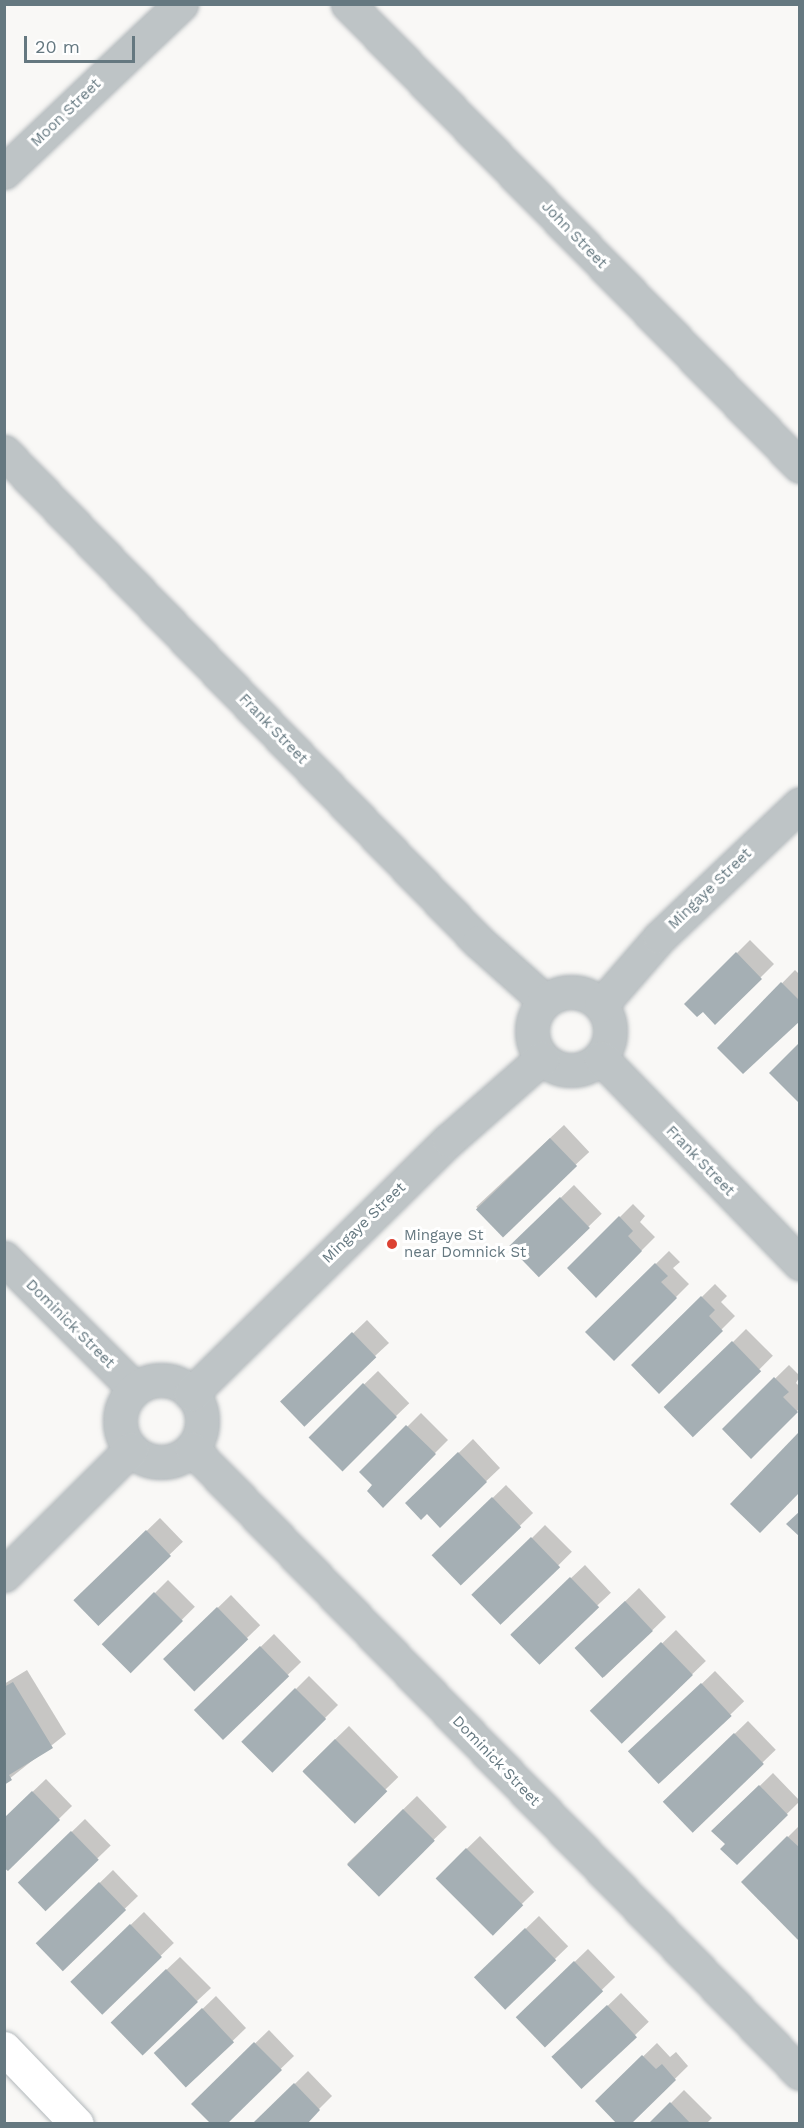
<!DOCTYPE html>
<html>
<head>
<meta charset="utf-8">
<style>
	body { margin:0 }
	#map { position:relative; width:804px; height:2128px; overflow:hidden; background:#f9f8f6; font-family:"Work Sans",sans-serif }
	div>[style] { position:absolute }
	.shadow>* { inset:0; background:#0003; transform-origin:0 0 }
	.building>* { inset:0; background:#a5afb4; transform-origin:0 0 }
	.roads { filter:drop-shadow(0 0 2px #b2b8bb) drop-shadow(0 0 2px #b2b8bb) }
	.minor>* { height:33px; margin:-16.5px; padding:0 16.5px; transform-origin:16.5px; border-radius:16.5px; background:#bec4c6 }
	.minor>.ring { margin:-16.5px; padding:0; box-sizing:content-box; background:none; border:33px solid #bec4c6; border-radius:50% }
	.major>* { height:33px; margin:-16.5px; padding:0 16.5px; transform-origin:16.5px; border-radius:16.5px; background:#fff }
	.dots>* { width:16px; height:16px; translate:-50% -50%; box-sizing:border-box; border:3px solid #fff; border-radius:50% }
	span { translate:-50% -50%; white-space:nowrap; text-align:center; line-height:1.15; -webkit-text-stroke:6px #fff; paint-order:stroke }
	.street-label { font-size:15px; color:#657880 }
	.poi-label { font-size:15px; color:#657880 }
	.left { translate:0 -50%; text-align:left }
	.frame { position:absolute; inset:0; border:6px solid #657880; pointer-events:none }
	.scale { position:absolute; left:24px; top:36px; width:111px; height:27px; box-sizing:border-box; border:3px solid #657880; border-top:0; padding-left:8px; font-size:18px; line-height:21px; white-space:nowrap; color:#657880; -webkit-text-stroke:4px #fff; paint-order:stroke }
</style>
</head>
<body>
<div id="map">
	<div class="shadow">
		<div style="clip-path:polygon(750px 940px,774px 964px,715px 1023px,703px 1010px,686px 1004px)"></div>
		<div style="clip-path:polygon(795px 970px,800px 975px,800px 1019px,719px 1048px)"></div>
		<div style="left:564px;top:1125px;width:37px;height:120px;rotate:47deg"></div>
		<div style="left:574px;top:1185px;width:40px;height:88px;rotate:46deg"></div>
		<div style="clip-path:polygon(633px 1204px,645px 1216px,640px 1222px,655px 1237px,596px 1296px,569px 1268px)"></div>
		<div style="clip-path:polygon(669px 1251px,680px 1262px,673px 1268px,689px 1284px,614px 1359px,587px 1332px)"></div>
		<div style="clip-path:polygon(715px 1284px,727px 1296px,721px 1302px,735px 1316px,659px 1392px,633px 1365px)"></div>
		<div style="clip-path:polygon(367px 1320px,389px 1343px,375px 1356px,295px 1389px)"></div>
		<div style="left:746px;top:1329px;width:38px;height:112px;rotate:45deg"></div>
		<div style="clip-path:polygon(789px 1365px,800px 1376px,796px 1383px,800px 1387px,800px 1408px,751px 1456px,724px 1429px)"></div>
		<div style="left:378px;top:1371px;width:45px;height:95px;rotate:46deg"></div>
		<div style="clip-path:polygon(421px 1413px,448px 1440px,383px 1505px,375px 1485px,362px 1472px)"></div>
		<div style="clip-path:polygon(800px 1434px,800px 1490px,732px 1504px)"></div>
		<div style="clip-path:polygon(473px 1439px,500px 1468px,440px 1525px,427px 1512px,407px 1503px)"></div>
		<div style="left:506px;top:1485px;width:39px;height:101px;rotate:46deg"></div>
		<div style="left:160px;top:1518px;width:33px;height:118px;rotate:46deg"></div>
		<div style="left:545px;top:1525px;width:38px;height:100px;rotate:45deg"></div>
		<div style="left:585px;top:1565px;width:38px;height:101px;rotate:47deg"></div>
		<div style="left:168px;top:1580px;width:38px;height:91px;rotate:45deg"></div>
		<div style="clip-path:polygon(639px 1588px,666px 1617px,604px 1677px,590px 1635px)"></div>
		<div style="left:231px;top:1595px;width:42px;height:92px;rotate:46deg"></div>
		<div style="left:676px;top:1630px;width:43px;height:117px;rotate:46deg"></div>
		<div style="left:274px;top:1634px;width:39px;height:109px;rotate:46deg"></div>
		<div style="clip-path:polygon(27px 1670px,66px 1734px,4px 1783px,4px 1684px)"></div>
		<div style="left:715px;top:1671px;width:42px;height:117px;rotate:46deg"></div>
		<div style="left:309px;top:1676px;width:41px;height:93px;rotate:45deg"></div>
		<div style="left:748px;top:1721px;width:40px;height:116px;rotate:46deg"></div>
		<div style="left:349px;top:1726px;width:71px;height:64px;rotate:46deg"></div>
		<div style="clip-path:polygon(773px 1773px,800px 1801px,737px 1863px,727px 1844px,714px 1831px)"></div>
		<div style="clip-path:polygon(46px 1779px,72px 1806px,8px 1869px,4px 1819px)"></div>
		<div style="left:417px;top:1796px;width:43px;height:97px;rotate:46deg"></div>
		<div style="left:85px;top:1819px;width:37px;height:91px;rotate:46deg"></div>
		<div style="clip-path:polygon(800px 1825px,800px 1940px,743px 1882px)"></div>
		<div style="left:480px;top:1836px;width:78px;height:60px;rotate:46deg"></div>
		<div style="left:113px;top:1870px;width:36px;height:105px;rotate:46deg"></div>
		<div style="left:144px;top:1912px;width:43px;height:100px;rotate:46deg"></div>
		<div style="left:539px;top:1916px;width:42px;height:88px;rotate:46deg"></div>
		<div style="left:588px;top:1949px;width:39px;height:98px;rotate:46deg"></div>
		<div style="clip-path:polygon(180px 1957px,211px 1988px,197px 2001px,126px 2008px)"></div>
		<div style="left:621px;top:1993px;width:40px;height:93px;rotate:46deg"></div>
		<div style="clip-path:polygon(216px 1996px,246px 2028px,187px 2085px,170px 2040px)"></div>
		<div style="left:269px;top:2030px;width:36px;height:106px;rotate:46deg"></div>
		<div style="clip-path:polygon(657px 2043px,670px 2057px,676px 2052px,688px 2066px,629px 2124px,597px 2101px)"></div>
		<div style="clip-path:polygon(308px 2071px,332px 2096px,319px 2109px,254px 2124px)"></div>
		<div style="clip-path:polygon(684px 2090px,712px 2118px,706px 2124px,650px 2124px)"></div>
	</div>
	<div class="building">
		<div style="clip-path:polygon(736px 952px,762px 979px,715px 1025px,703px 1012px,697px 1017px,684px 1004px)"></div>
		<div style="clip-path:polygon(781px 982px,800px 1001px,800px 1021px,743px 1074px,717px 1048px)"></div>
		<div style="clip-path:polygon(800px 1042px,800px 1100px,798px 1102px,769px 1073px)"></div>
		<div style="left:550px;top:1138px;width:39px;height:103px;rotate:46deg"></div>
		<div style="left:560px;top:1197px;width:43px;height:71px;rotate:46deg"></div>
		<div style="clip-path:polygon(619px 1216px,633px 1231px,628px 1236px,642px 1251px,596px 1298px,567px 1268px)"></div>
		<div style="clip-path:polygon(655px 1263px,668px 1276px,661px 1282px,677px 1298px,614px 1361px,585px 1332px)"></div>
		<div style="clip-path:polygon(701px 1296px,715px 1310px,709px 1316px,723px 1331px,659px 1394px,631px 1365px)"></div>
		<div style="left:352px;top:1332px;width:35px;height:100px;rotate:46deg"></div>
		<div style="left:732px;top:1341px;width:42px;height:95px;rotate:46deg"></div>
		<div style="clip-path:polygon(774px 1377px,789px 1392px,783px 1397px,798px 1412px,751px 1459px,722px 1429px)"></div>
		<div style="left:363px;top:1383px;width:48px;height:77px;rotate:45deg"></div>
		<div style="clip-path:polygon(406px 1425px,436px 1454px,383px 1508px,367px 1491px,372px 1485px,359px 1472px)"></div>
		<div style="clip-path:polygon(798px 1433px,800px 1492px,760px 1533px,730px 1504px)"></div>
		<div style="clip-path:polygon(458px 1452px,487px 1482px,440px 1528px,427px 1514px,421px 1520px,405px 1503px)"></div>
		<div style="left:492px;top:1497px;width:42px;height:84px;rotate:46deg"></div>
		<div style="clip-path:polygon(800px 1511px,800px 1537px,786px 1524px)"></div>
		<div style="left:146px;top:1530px;width:36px;height:101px;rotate:46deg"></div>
		<div style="left:531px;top:1537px;width:42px;height:83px;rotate:46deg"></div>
		<div style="left:570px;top:1577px;width:42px;height:83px;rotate:46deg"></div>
		<div style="left:154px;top:1592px;width:41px;height:74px;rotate:45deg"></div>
		<div style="left:625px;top:1601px;width:41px;height:69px;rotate:47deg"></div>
		<div style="left:217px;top:1607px;width:45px;height:75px;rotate:46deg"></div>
		<div style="left:661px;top:1642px;width:46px;height:99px;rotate:46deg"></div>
		<div style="left:260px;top:1646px;width:42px;height:92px;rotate:46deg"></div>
		<div style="clip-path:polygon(13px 1682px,53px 1748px,9px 1775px,12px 1780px,4px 1785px,4px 1687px)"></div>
		<div style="left:701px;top:1683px;width:45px;height:100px;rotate:47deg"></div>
		<div style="left:295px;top:1688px;width:44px;height:76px;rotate:45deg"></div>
		<div style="left:734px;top:1733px;width:43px;height:99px;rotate:46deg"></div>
		<div style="left:335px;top:1739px;width:74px;height:46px;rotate:45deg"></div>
		<div style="clip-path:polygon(759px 1785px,788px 1815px,737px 1865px,720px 1849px,725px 1844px,711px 1831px)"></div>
		<div style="clip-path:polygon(32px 1791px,60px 1820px,8px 1871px,4px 1868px,4px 1818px)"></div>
		<div style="left:403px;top:1809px;width:45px;height:79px;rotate:45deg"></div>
		<div style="left:71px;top:1831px;width:40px;height:74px;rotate:46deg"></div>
		<div style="clip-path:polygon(787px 1836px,800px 1848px,800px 1942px,741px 1882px)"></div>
		<div style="left:466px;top:1848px;width:81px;height:43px;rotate:45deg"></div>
		<div style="left:99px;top:1882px;width:39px;height:88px;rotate:46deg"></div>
		<div style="left:130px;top:1924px;width:46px;height:83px;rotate:46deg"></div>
		<div style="left:525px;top:1928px;width:45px;height:71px;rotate:46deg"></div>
		<div style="left:574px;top:1961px;width:42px;height:81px;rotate:46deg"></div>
		<div style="left:166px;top:1969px;width:46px;height:77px;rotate:46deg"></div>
		<div style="left:607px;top:2005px;width:44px;height:76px;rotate:47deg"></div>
		<div style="left:202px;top:2008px;width:47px;height:66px;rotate:47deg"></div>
		<div style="clip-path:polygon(254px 2042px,282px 2070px,227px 2124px,211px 2124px,191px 2104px)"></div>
		<div style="clip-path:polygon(642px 2055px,656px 2069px,662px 2064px,676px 2080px,631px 2124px,617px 2124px,595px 2101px)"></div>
		<div style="clip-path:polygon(294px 2083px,320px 2110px,307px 2124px,252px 2124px)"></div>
		<div style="clip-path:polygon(670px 2102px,691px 2124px,648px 2124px)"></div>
	</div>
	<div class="roads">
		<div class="minor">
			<div style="left:348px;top:4px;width:646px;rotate:45.63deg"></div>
			<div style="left:4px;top:172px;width:244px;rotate:-43.5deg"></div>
			<div style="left:4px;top:452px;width:682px;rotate:45.89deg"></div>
			<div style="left:479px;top:942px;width:89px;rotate:41.8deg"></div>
			<div class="ring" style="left:532px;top:992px;width:45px;height:45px"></div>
			<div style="left:601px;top:1005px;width:90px;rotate:-49.1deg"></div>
			<div style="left:660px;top:937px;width:193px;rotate:-43.5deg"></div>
			<div style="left:601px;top:1058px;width:286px;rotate:45.9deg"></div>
			<div style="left:4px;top:1258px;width:185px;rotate:45deg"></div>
			<div class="ring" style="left:120px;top:1380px;width:49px;height:49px"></div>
			<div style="left:191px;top:1394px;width:362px;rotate:-44.6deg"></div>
			<div style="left:449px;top:1140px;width:124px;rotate:-41.4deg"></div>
			<div style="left:192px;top:1449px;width:871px;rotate:45.74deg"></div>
			<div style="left:4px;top:1575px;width:179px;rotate:-44.8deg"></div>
		</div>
		<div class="major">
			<div style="left:4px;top:2048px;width:105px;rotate:46.2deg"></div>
		</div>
	</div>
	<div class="dots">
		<div style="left:392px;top:1244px;background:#dc4233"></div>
	</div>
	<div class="street-label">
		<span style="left:66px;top:113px;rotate:-44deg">Moon Street</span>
		<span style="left:574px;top:235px;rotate:46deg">John Street</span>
		<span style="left:273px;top:729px;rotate:46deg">Frank Street</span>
		<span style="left:710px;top:889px;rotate:-44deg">Mingaye Street</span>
		<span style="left:700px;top:1161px;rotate:46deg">Frank Street</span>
		<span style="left:364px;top:1223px;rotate:-44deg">Mingaye Street</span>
		<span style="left:70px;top:1324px;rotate:45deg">Dominick Street</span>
		<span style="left:496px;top:1761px;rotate:46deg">Dominick Street</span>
	</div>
	<div class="poi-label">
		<span class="left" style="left:404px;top:1244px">Mingaye St<br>near Domnick St</span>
	</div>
	<div class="frame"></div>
	<div class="scale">20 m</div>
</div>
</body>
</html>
